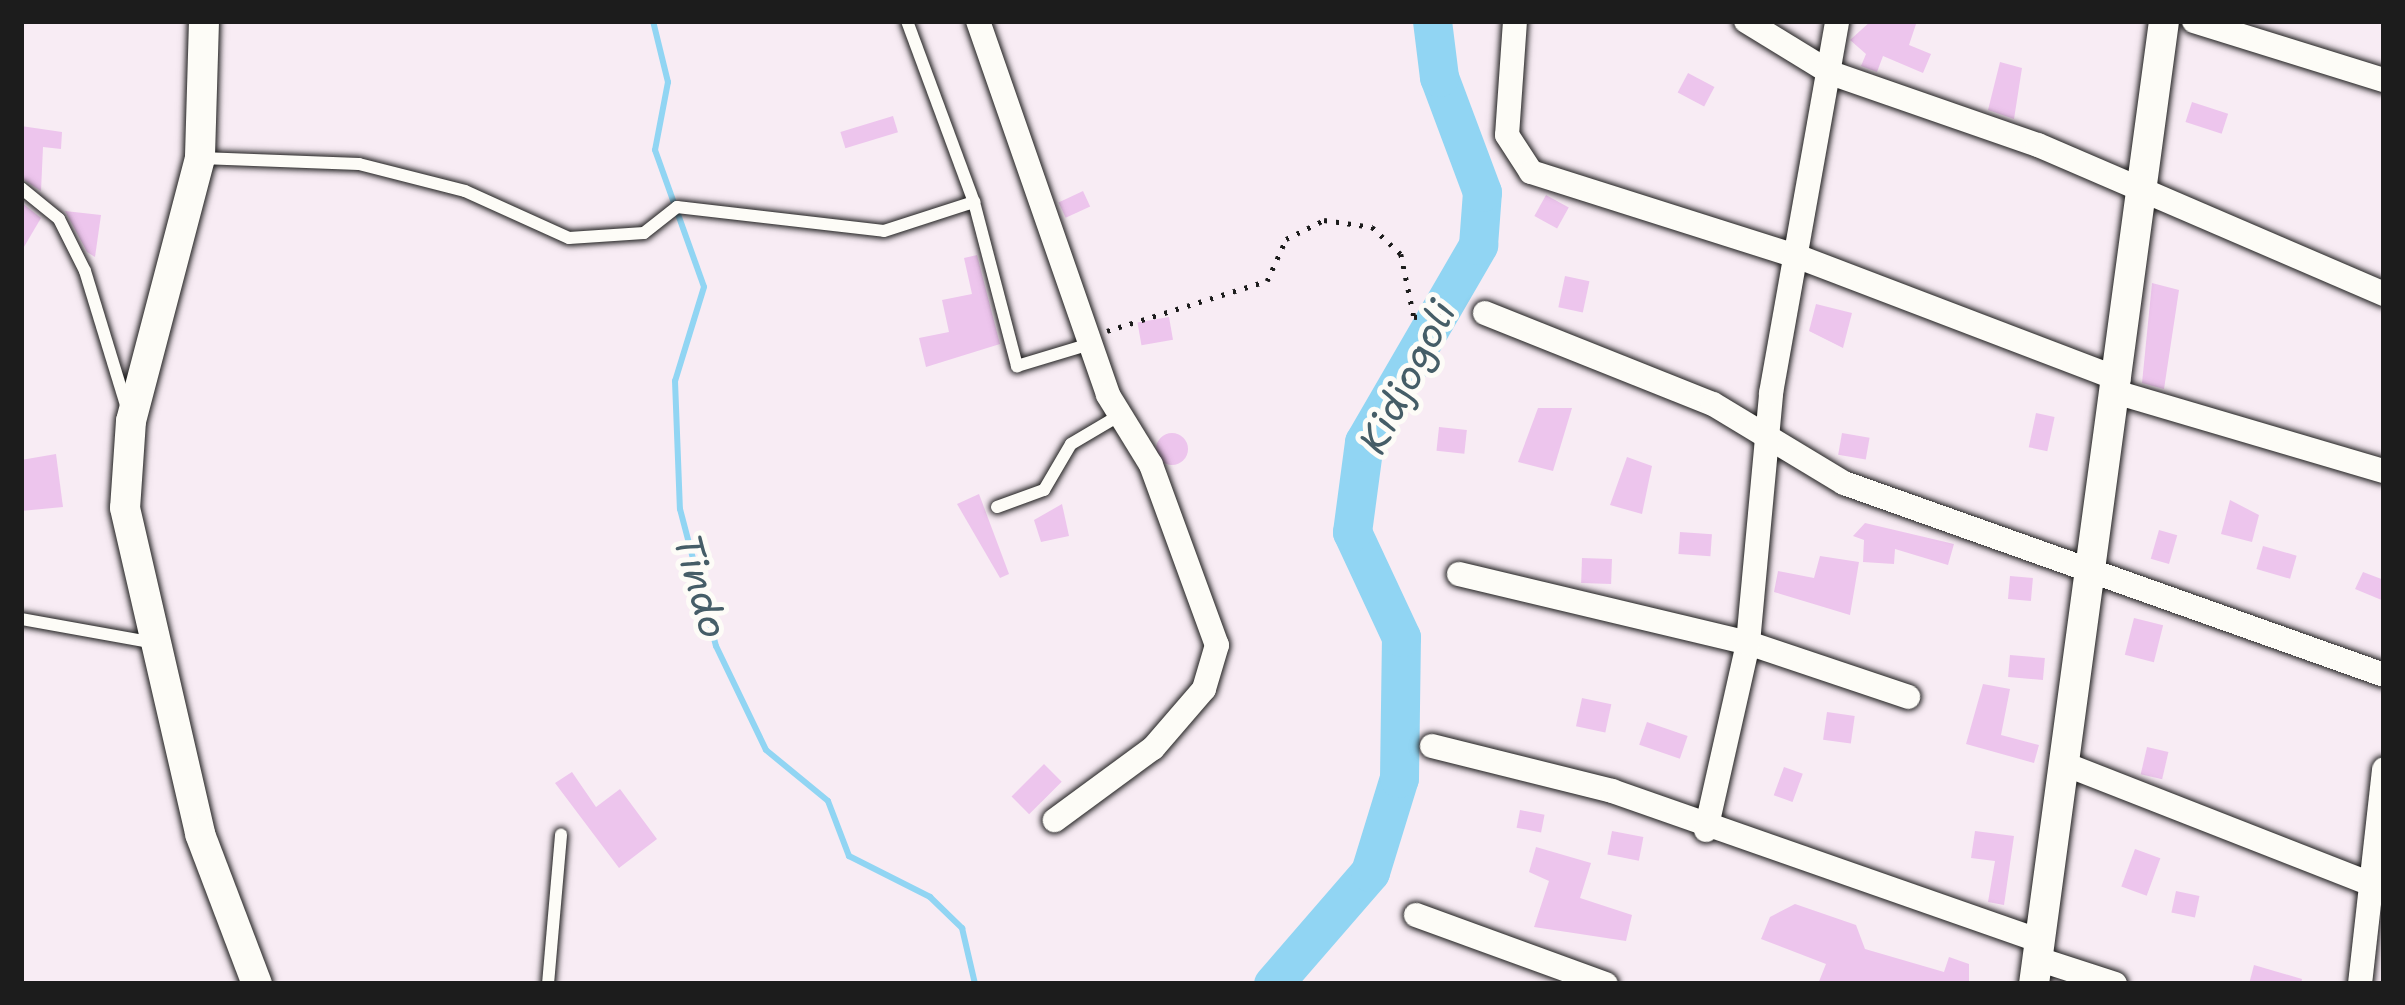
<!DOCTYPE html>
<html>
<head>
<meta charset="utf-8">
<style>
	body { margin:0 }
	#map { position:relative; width:2405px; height:1005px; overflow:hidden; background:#f8ecf4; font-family:"Shantell Sans",sans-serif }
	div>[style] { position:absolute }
	.stream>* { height:6px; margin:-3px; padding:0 3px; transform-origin:3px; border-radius:3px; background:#91d5f3 }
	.river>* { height:39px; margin:-19.5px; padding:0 19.5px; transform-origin:19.5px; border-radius:19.5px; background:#91d5f3 }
	.building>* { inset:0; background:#edc5ed; transform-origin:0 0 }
	.round { border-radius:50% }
	.path>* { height:4.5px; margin-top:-2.25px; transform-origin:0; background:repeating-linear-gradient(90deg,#1c1c1c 0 3px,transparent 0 12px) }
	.roads { filter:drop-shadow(0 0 3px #1c1c1c) drop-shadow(0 0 3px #1c1c1c) }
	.service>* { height:12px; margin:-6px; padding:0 6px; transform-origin:6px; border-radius:6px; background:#fdfcf7 }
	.minor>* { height:24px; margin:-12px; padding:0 12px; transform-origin:12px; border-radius:12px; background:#fdfcf7 }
	.tertiary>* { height:30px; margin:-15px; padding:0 15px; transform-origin:15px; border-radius:15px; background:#fdfcf7 }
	span { translate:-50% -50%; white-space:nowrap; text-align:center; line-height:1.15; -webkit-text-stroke:10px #fdfcf7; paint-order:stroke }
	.water-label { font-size:39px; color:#455d67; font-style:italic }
	.frame { position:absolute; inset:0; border:24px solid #1c1c1c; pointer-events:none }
</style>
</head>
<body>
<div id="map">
	<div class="stream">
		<div style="left:653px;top:21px;width:63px;rotate:76.2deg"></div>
		<div style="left:668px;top:82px;width:69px;rotate:100.8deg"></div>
		<div style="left:655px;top:150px;width:145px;rotate:70.3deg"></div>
		<div style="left:704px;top:287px;width:98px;rotate:107.1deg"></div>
		<div style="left:675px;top:381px;width:128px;rotate:87.8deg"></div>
		<div style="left:680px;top:509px;width:142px;rotate:75.3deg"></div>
		<div style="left:716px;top:646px;width:115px;rotate:64.3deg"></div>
		<div style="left:766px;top:750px;width:80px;rotate:39.4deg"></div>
		<div style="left:828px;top:801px;width:59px;rotate:69.1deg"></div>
		<div style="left:849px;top:856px;width:91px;rotate:26.8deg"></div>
		<div style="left:930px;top:897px;width:45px;rotate:44.1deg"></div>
		<div style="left:962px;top:928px;width:57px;rotate:76.9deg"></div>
	</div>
	<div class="river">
		<div style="left:1273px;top:984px;width:148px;rotate:-49.1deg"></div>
		<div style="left:1370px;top:872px;width:98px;rotate:-72.9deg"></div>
		<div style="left:1399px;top:778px;width:141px;rotate:-89.2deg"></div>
		<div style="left:1401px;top:637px;width:116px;rotate:-115deg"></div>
		<div style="left:1352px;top:532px;width:91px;rotate:-82.4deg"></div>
		<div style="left:1364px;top:442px;width:228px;rotate:-59.9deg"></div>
		<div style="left:1478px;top:245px;width:53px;rotate:-85.7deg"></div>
		<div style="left:1482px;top:192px;width:123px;rotate:-110.5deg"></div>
		<div style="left:1439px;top:77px;width:56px;rotate:-97.1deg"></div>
	</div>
	<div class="building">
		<div style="clip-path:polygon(1871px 21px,1917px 21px,1909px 45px,1931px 54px,1923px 73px,1883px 56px,1877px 72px,1861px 66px,1866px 54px,1850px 40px)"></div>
		<div style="clip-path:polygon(2000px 62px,2022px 68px,2014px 119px,1988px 110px)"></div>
		<div style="left:1688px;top:73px;width:30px;height:22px;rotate:28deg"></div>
		<div style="left:2192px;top:102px;width:38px;height:21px;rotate:18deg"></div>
		<div style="left:893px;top:116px;width:17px;height:55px;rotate:73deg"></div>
		<div style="clip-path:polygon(21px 126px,62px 132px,61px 149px,43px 147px,41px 191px,21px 178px)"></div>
		<div style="left:1083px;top:191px;width:17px;height:27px;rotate:65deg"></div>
		<div style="left:1546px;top:195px;width:26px;height:24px;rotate:29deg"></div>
		<div style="clip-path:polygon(21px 202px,41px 218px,21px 252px)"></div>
		<div style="clip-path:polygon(65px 211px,101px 215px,95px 257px,87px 252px)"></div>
		<div style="clip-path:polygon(977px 255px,1000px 344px,926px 367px,919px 338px,949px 332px,942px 300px,972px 294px,964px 258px)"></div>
		<div style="left:1565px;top:276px;width:25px;height:32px;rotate:12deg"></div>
		<div style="clip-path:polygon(2152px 283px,2179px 290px,2164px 389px,2142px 383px)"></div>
		<div style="clip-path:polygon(1816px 304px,1852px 313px,1843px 348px,1809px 331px)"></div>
		<div style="left:1169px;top:317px;width:23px;height:32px;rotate:80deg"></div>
		<div style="clip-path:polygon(1538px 408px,1572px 408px,1553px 471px,1518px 462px)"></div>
		<div style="left:2036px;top:413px;width:19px;height:35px;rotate:12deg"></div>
		<div style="left:1439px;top:427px;width:28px;height:24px;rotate:6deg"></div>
		<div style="left:1842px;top:433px;width:28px;height:22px;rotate:10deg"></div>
		<div class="round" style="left:1156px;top:433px;width:32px;height:32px"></div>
		<div style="clip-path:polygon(56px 454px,63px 507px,21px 511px,21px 460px)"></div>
		<div style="clip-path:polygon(1627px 457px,1652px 466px,1642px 514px,1610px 505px)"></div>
		<div style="clip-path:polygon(979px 494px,1009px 574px,1000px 578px,957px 504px)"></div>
		<div style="clip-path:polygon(2230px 500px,2259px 515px,2252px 542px,2221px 534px)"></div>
		<div style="clip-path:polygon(1062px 504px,1069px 536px,1041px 542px,1034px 520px)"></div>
		<div style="clip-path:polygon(1865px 523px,1954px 544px,1948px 565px,1895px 549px,1894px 564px,1863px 562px,1864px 540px,1853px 536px)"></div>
		<div style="left:2159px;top:530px;width:19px;height:30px;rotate:16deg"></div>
		<div style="left:1680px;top:532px;width:32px;height:22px;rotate:4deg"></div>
		<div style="left:2263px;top:546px;width:35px;height:24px;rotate:16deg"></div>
		<div style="clip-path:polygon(1820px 556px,1859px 562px,1850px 615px,1774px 592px,1778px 571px,1814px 578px)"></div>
		<div style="left:1582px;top:558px;width:30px;height:25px;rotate:2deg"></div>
		<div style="clip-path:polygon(2363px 572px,2384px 580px,2384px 601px,2355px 589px)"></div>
		<div style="left:2010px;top:576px;width:23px;height:23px;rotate:5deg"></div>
		<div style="left:2134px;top:618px;width:30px;height:38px;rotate:14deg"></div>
		<div style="left:2010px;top:655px;width:35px;height:22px;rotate:5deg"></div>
		<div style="clip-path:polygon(1983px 684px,2010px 689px,2001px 735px,2039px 745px,2034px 763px,1966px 744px)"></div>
		<div style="left:1582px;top:698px;width:30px;height:29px;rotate:12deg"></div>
		<div style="left:1827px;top:712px;width:28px;height:28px;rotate:8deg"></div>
		<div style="left:1647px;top:722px;width:43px;height:24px;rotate:19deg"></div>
		<div style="left:2147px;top:747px;width:22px;height:28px;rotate:13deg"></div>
		<div style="left:1044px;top:764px;width:25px;height:46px;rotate:45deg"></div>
		<div style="left:1784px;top:767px;width:20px;height:30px;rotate:20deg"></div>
		<div style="clip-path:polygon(572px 772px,596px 807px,620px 789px,657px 839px,619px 868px,555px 783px)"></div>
		<div style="left:1520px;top:810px;width:25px;height:18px;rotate:11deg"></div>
		<div style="left:1612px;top:831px;width:32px;height:24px;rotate:11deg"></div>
		<div style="clip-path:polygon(1975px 831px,2014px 836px,2004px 905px,1988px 902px,1995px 861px,1971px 858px)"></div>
		<div style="clip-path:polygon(1536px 847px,1591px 863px,1580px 898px,1632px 915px,1626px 941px,1534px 927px,1549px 881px,1529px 872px)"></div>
		<div style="left:2135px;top:849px;width:27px;height:40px;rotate:20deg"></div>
		<div style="left:2176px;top:891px;width:24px;height:22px;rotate:12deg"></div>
		<div style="clip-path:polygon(1795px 904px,1856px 925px,1865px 949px,1944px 972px,1949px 957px,1969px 964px,1969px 984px,1818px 984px,1826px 964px,1761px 939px,1770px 917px)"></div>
		<div style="clip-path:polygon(2254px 965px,2302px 979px,2301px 984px,2249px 984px)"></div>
	</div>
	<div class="path">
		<div style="left:1107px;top:331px;width:168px;rotate:-17.4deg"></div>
		<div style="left:1267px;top:281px;width:46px;rotate:-65.7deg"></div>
		<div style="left:1286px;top:239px;width:42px;rotate:-26.6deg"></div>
		<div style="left:1324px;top:220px;width:49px;rotate:8.3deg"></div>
		<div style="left:1372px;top:227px;width:40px;rotate:43deg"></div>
		<div style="left:1401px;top:254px;width:64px;rotate:78.3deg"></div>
		<div style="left:1414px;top:317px;width:47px;rotate:-2.4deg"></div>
	</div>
	<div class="roads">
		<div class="service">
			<div style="left:907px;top:21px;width:193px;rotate:69.7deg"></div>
			<div style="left:974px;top:202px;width:170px;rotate:75.3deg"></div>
			<div style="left:1017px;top:366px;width:79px;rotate:-16.8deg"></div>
			<div style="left:201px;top:158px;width:158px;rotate:2.2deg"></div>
			<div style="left:359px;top:164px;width:109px;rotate:14.3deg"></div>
			<div style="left:465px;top:191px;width:114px;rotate:24.3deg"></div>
			<div style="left:569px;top:238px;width:75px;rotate:-3.8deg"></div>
			<div style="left:644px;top:233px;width:42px;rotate:-38.2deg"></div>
			<div style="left:677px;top:207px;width:208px;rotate:6.6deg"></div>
			<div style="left:884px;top:231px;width:95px;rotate:-17.9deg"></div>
			<div style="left:21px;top:188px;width:49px;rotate:39.2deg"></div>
			<div style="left:59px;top:219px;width:58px;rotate:63.4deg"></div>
			<div style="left:85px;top:271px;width:143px;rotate:73deg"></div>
			<div style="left:997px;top:507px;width:50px;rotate:-19.9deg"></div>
			<div style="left:1044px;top:490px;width:53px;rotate:-59.6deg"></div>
			<div style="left:1071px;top:444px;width:57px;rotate:-30.6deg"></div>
			<div style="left:21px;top:619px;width:135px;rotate:10.2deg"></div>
			<div style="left:548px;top:984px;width:150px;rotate:-85deg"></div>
		</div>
		<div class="minor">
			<div style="left:978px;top:21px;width:396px;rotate:70.8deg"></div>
			<div style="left:1108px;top:395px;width:82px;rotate:58.4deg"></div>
			<div style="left:1151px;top:465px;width:192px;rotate:69.9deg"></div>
			<div style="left:1217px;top:645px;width:46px;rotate:106.5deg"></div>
			<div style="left:1204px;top:689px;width:78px;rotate:130.8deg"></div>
			<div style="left:1153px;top:748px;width:122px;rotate:143.7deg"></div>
			<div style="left:1515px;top:21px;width:114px;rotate:94deg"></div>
			<div style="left:1507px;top:135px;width:44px;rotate:57deg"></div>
			<div style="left:1531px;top:172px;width:281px;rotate:17.6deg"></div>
			<div style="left:1799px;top:257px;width:342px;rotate:20.9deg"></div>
			<div style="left:1746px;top:21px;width:100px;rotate:31.5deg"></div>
			<div style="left:1831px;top:73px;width:219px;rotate:19.2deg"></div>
			<div style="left:2038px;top:145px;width:377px;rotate:23.3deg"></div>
			<div style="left:2194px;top:21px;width:199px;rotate:17.3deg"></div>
			<div style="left:1485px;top:313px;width:245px;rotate:21.8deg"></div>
			<div style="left:1713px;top:404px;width:153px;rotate:31.1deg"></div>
			<div style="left:1844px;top:483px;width:573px;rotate:19.57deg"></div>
			<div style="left:2115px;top:392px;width:280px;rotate:16.4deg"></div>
			<div style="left:1459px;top:574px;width:297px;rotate:13.4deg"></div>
			<div style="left:1748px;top:643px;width:169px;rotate:18.6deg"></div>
			<div style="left:1432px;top:746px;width:186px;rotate:14deg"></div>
			<div style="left:1612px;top:791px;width:454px;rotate:19.3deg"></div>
			<div style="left:2067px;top:765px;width:340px;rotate:21.4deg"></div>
			<div style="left:1706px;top:830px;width:192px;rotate:-77.3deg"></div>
			<div style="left:1748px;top:643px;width:251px;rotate:-84.7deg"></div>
			<div style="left:1771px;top:393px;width:378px;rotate:-79.9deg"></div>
			<div style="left:1416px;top:915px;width:202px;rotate:20deg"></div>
			<div style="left:2038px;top:959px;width:81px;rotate:18deg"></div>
			<div style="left:2360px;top:984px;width:216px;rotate:-83.6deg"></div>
		</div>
		<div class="tertiary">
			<div style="left:204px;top:21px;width:137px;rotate:91.7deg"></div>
			<div style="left:200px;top:158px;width:272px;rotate:104.7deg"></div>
			<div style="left:131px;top:421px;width:87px;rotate:93.9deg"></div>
			<div style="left:125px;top:508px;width:335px;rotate:77deg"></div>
			<div style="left:200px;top:834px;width:160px;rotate:69.2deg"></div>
			<div style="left:2034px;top:984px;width:972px;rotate:-82.31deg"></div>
		</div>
	</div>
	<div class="water-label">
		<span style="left:1407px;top:377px;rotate:-63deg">Kidjogoli</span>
		<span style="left:701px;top:586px;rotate:74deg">Tindo</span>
	</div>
	<div class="frame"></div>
</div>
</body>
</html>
